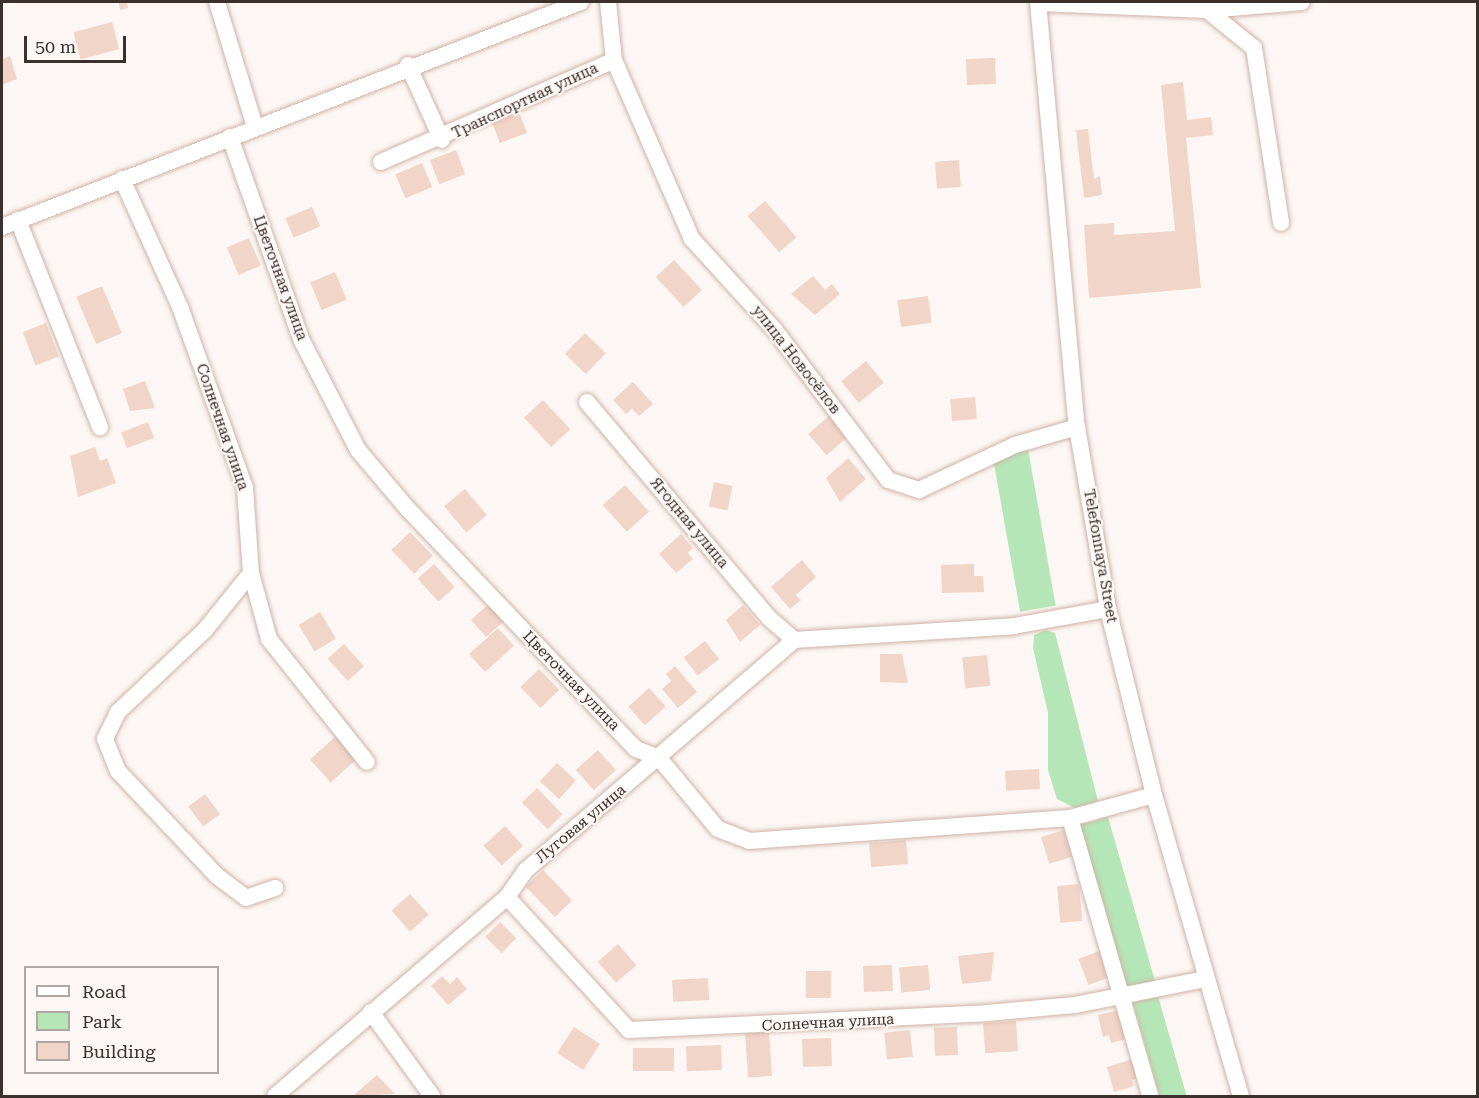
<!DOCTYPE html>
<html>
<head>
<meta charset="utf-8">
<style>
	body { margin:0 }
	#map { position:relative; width:1479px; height:1098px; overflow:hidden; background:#fcf7f4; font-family:"Roboto Serif",serif }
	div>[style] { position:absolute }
	.green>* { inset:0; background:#b5e6b7; transform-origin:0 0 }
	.building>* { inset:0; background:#f1d5c8; transform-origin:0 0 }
	.roads { filter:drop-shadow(0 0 2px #ceb2a6) drop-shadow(0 0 2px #ceb2a6) }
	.minor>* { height:16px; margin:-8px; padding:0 8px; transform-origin:8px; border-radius:8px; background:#fff }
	span { translate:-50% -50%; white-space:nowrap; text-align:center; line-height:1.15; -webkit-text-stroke:4.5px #fcf7f4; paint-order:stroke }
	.street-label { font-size:15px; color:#3b302b }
	.frame { position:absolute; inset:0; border:3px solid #3b302b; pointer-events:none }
	.legend { position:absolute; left:24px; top:966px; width:195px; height:108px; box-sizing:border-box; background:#fcf7f4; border:2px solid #afa7a4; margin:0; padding:8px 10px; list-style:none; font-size:18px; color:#3b302b }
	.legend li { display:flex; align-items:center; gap:12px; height:30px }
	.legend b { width:30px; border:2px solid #afa7a4 }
	.scale { position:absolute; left:24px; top:36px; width:102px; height:27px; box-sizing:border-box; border:3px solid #3b302b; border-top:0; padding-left:8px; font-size:18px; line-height:21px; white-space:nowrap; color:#3b302b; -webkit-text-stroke:4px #fcf7f4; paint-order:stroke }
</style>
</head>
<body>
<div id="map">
	<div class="green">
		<div style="left:1028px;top:449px;width:159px;height:36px;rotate:80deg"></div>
		<div style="clip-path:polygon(1046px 630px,1055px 633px,1098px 801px,1075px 808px,1057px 799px,1048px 770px,1048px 713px,1033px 648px,1034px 635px)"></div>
		<div style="left:1108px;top:817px;width:173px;height:32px;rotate:74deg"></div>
		<div style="left:1158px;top:996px;width:104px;height:26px;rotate:74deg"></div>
	</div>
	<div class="building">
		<div style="clip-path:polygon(119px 2px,127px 2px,128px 8px,120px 10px)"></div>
		<div style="left:112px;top:22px;width:28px;height:40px;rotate:75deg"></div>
		<div style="clip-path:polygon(10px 56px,17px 79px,2px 85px,2px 59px)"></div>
		<div style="left:995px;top:58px;width:26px;height:29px;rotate:88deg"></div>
		<div style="clip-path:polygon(1183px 82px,1187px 120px,1211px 117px,1213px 135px,1186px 138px,1201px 288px,1089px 298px,1084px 225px,1114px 223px,1114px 235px,1175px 231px,1161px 85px)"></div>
		<div style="left:516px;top:103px;width:32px;height:29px;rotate:70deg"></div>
		<div style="clip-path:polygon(1088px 129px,1094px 179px,1100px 176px,1102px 195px,1084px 198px,1076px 130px)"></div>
		<div style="left:456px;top:150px;width:26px;height:28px;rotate:69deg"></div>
		<div style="left:959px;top:160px;width:27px;height:24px;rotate:86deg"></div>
		<div style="left:422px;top:163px;width:26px;height:29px;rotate:67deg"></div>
		<div style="left:765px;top:201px;width:48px;height:23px;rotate:49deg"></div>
		<div style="left:312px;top:207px;width:21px;height:29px;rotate:67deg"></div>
		<div style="left:249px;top:238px;width:30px;height:24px;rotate:67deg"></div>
		<div style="left:674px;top:260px;width:41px;height:25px;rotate:47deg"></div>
		<div style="left:335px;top:272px;width:30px;height:27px;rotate:67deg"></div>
		<div style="clip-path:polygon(813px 276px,825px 290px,832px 284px,840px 294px,815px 315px,791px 294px)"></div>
		<div style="left:102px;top:286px;width:51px;height:28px;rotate:67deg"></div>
		<div style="left:928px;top:296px;width:27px;height:31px;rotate:82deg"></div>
		<div style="left:46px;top:323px;width:36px;height:25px;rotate:69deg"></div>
		<div style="left:585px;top:333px;width:29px;height:29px;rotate:44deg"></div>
		<div style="left:866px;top:361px;width:28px;height:32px;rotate:51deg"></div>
		<div style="clip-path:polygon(145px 381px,155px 408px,130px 411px,123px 389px)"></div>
		<div style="clip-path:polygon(633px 382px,653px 404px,639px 416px,632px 409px,626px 414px,613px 400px)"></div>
		<div style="left:975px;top:397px;width:22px;height:25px;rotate:85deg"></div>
		<div style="left:543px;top:400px;width:40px;height:26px;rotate:47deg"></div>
		<div style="left:830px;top:415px;width:28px;height:29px;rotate:49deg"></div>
		<div style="left:148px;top:422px;width:17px;height:29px;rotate:69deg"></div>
		<div style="clip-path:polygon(95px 447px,100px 461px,107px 458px,116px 483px,78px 497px,70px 456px)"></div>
		<div style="clip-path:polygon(848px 458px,866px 479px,840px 502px,826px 478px)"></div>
		<div style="left:714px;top:482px;width:19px;height:25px;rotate:12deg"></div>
		<div style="left:625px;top:485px;width:36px;height:30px;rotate:48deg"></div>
		<div style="left:465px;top:489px;width:34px;height:27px;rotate:50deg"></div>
		<div style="left:410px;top:532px;width:33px;height:26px;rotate:46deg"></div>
		<div style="clip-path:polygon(681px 534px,693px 548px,688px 553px,693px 559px,676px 573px,659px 554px)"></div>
		<div style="clip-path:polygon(802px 560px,816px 577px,796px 595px,801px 600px,790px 609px,771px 587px)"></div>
		<div style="left:434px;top:564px;width:31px;height:22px;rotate:48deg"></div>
		<div style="clip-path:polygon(974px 564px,974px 576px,983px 576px,984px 592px,942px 593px,941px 565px)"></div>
		<div style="left:489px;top:604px;width:23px;height:24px;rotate:49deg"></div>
		<div style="clip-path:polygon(743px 605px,760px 625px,740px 642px,726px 620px)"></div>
		<div style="left:320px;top:612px;width:31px;height:25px;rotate:59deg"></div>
		<div style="left:498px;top:628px;width:24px;height:39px;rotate:48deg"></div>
		<div style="left:705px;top:641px;width:23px;height:27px;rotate:52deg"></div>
		<div style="left:344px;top:644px;width:30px;height:22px;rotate:48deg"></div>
		<div style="clip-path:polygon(880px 654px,902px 654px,908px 683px,880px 682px)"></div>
		<div style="left:987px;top:655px;width:31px;height:25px;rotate:84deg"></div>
		<div style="clip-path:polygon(675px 666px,697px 692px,678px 708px,662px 689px,671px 681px,666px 674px)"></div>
		<div style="left:539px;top:669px;width:29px;height:26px;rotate:46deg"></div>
		<div style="left:649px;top:688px;width:25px;height:28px;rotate:48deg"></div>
		<div style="left:336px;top:736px;width:31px;height:35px;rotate:48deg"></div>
		<div style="left:598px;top:750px;width:27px;height:30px;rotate:48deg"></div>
		<div style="left:557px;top:763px;width:26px;height:25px;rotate:43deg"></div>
		<div style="left:1039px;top:769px;width:20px;height:34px;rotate:87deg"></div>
		<div style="left:537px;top:788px;width:37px;height:21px;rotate:46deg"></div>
		<div style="left:205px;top:794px;width:25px;height:21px;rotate:53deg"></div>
		<div style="left:505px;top:826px;width:27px;height:29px;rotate:48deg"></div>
		<div style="left:1064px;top:830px;width:28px;height:24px;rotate:73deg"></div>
		<div style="left:906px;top:840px;width:24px;height:37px;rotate:85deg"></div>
		<div style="left:543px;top:870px;width:42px;height:24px;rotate:46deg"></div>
		<div style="left:1079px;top:884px;width:37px;height:22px;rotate:85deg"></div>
		<div style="left:410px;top:894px;width:28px;height:25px;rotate:48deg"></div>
		<div style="left:500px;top:922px;width:23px;height:21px;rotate:45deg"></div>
		<div style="left:618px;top:944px;width:28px;height:27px;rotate:49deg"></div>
		<div style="left:1099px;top:951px;width:28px;height:22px;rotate:69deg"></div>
		<div style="clip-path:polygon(994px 952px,991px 981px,962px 984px,958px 956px)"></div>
		<div style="left:892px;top:965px;width:26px;height:29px;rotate:88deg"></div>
		<div style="left:928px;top:965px;width:25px;height:29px;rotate:85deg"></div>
		<div style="left:806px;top:971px;width:25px;height:27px"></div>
		<div style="clip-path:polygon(442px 976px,450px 984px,457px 977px,467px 989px,448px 1005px,431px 986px)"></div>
		<div style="left:708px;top:978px;width:22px;height:36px;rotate:87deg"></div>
		<div style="clip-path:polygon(1120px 1010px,1127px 1039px,1111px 1043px,1109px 1035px,1103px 1037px,1098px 1015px)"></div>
		<div style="left:1016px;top:1021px;width:30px;height:33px;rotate:86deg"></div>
		<div style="left:574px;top:1027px;width:31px;height:31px;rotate:33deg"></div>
		<div style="left:957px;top:1027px;width:28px;height:23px;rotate:88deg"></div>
		<div style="left:910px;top:1030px;width:27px;height:26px;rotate:84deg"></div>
		<div style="left:769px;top:1032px;width:44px;height:24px;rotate:86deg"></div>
		<div style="left:831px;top:1038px;width:28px;height:29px;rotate:88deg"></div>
		<div style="left:721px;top:1045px;width:25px;height:35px;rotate:88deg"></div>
		<div style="left:674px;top:1048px;width:23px;height:41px;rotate:90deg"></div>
		<div style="clip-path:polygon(1133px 1059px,1139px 1078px,1132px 1080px,1134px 1086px,1114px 1092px,1107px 1067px)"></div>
		<div style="clip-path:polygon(377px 1075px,395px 1094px,353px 1096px)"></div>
	</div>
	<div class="roads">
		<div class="minor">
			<div style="left:217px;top:2px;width:131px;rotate:73.1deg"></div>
			<div style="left:1038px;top:2px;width:427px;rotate:84.8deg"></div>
			<div style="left:1077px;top:427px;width:185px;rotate:80.3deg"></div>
			<div style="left:1108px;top:609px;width:192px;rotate:76.1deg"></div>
			<div style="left:1154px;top:795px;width:313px;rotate:73.9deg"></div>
			<div style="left:1039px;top:3px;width:168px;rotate:2.4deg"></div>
			<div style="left:1207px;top:10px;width:95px;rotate:-4.8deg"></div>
			<div style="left:1207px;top:10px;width:60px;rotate:39deg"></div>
			<div style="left:1254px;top:48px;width:177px;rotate:81.2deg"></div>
			<div style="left:614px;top:60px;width:195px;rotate:66.5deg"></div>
			<div style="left:692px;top:239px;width:122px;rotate:47.7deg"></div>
			<div style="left:774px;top:329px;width:189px;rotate:52.9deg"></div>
			<div style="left:888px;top:480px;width:33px;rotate:18deg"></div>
			<div style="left:919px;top:490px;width:106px;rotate:-25.1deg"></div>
			<div style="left:1015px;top:445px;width:65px;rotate:-16.2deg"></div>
			<div style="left:408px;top:65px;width:82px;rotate:65.6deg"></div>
			<div style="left:230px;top:137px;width:216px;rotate:70.6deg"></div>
			<div style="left:302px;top:341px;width:123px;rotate:62.8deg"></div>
			<div style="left:358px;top:450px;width:76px;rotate:49.8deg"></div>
			<div style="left:407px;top:508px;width:332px;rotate:46.5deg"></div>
			<div style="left:636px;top:749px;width:25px;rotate:21deg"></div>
			<div style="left:659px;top:758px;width:92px;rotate:50.3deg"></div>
			<div style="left:718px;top:829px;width:33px;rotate:21deg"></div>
			<div style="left:749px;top:841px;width:322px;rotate:-4.1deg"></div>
			<div style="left:1070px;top:818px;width:87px;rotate:-15.3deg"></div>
			<div style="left:381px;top:162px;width:254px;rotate:-23.6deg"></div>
			<div style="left:614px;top:60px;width:58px;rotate:-95.9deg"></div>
			<div style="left:122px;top:179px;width:141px;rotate:65.6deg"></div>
			<div style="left:180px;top:307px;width:192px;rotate:70.2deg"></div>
			<div style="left:245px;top:488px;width:85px;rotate:86deg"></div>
			<div style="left:251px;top:573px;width:68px;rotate:74.7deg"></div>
			<div style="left:269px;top:639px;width:157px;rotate:51.5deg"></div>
			<div style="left:18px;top:220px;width:223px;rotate:68.4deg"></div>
			<div style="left:2px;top:227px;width:621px;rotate:-21.24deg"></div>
			<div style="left:587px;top:402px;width:282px;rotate:49.9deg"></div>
			<div style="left:769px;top:618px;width:33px;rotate:41deg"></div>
			<div style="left:251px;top:573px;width:73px;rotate:128.9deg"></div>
			<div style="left:205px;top:630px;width:120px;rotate:136.7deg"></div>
			<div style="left:118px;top:712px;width:30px;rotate:116deg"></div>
			<div style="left:105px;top:739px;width:35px;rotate:68deg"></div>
			<div style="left:118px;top:771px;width:144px;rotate:46.7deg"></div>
			<div style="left:217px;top:876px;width:36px;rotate:37deg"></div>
			<div style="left:246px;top:898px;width:31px;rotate:-19deg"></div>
			<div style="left:794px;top:640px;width:220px;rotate:-3.6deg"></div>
			<div style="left:1014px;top:626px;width:96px;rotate:-10.3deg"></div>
			<div style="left:1070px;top:818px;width:289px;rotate:73.9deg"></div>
			<div style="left:507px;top:897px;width:180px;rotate:47.5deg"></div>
			<div style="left:629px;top:1030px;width:358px;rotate:-2.7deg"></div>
			<div style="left:987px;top:1013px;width:88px;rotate:-5.2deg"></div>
			<div style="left:1075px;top:1005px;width:133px;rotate:-11.3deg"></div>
			<div style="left:371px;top:1012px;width:104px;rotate:54deg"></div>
			<div style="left:275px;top:1096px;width:306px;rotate:-40.6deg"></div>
			<div style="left:507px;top:897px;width:33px;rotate:-55deg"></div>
			<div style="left:526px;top:870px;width:353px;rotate:-40.6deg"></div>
		</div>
	</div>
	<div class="street-label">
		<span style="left:525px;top:101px;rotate:-25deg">Транспортная улица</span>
		<span style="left:280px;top:278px;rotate:70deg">Цветочная улица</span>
		<span style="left:796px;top:360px;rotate:52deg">улица Новосёлов</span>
		<span style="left:222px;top:427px;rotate:71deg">Солнечная улица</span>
		<span style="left:689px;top:523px;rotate:50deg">Ягодная улица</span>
		<span style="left:1100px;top:556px;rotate:80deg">Telefonnaya Street</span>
		<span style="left:571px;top:681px;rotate:46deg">Цветочная улица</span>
		<span style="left:581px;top:824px;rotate:-40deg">Луговая улица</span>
		<span style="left:828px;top:1023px;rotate:-3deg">Солнечная улица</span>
	</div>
	<div class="frame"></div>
	<ul class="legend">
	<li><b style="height:8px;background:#fff"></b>Road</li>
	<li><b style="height:16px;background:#b5e6b7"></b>Park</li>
	<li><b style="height:16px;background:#f1d5c8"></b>Building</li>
	</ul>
	<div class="scale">50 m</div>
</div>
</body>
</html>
